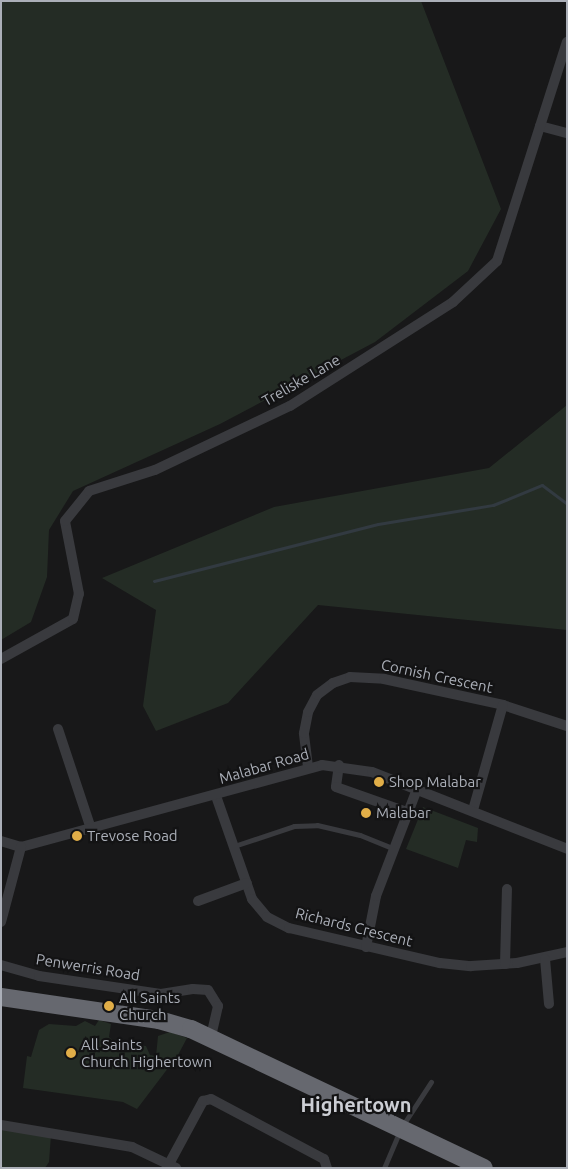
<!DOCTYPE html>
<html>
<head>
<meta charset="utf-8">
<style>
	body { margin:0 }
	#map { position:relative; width:568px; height:1169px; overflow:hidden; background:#181819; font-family:Ubuntu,sans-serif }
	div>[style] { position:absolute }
	.green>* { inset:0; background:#242c25 }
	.stream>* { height:3px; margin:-1.5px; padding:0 1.5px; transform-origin:1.5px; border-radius:1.5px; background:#323a41 }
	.lane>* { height:5px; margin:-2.5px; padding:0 2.5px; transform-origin:2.5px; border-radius:2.5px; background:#393a3e }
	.street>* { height:10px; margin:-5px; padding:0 5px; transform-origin:5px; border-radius:5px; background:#393a3e }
	.highway>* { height:18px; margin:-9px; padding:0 9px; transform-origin:9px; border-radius:9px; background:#66686f }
	.dots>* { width:14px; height:14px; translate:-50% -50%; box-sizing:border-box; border:2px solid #131314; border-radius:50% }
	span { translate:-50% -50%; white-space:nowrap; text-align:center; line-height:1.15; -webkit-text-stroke:4.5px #131314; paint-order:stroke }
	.street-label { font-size:15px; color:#abafb8 }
	.poi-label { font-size:15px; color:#abafb8 }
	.left { translate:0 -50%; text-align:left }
	.district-label { font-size:20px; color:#ccced4; font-weight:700 }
	.frame { position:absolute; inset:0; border:2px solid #abafb8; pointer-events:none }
</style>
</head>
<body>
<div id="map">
	<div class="green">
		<div style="clip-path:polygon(1px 1px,421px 1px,501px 209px,468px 271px,375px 342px,220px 424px,73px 491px,49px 530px,47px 577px,31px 622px,1px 640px)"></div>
		<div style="clip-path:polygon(567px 405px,567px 630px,318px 605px,228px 703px,156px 731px,143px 706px,156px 610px,102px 578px,274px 507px,489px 468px)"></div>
		<div style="clip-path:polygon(423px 807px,478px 828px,477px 842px,466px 840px,458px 868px,406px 849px)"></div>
		<div style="clip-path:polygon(99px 1020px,111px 1024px,109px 1037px,115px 1043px,146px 1046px,150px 1055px,156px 1056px,158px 1036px,170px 1032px,187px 1038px,178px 1055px,137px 1109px,123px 1102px,23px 1088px,27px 1056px,31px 1057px,39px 1030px,49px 1024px,76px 1026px,85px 1021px,95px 1026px)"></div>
		<div style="clip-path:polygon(1px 1128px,51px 1135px,49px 1162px,45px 1168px,1px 1168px)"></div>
	</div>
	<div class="stream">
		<div style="left:154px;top:581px;width:231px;rotate:-14.3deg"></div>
		<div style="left:378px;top:524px;width:117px;rotate:-9.4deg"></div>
		<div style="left:493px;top:505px;width:53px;rotate:-22.2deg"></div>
		<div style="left:542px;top:485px;width:31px;rotate:37deg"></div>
	</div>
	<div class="lane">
		<div style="left:234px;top:846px;width:63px;rotate:-18.4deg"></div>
		<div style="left:294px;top:826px;width:23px;rotate:-2deg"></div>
		<div style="left:317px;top:825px;width:44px;rotate:13.1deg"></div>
		<div style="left:360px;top:835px;width:35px;rotate:22deg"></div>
		<div style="left:384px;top:1168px;width:43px;rotate:-67deg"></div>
		<div style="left:401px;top:1128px;width:55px;rotate:-56.9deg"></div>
	</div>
	<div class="street">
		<div style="left:540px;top:126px;width:28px;rotate:15deg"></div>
		<div style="left:1px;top:659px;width:82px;rotate:-29.1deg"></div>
		<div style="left:73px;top:619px;width:26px;rotate:-77deg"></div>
		<div style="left:79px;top:594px;width:74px;rotate:-100.9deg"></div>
		<div style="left:65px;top:521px;width:38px;rotate:-51deg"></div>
		<div style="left:89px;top:491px;width:69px;rotate:-17.7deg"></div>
		<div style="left:155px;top:470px;width:149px;rotate:-25.4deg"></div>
		<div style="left:290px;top:406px;width:193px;rotate:-32.5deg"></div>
		<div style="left:453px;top:302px;width:60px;rotate:-43deg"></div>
		<div style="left:497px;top:261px;width:230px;rotate:-72.3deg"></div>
		<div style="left:58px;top:729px;width:105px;rotate:71.7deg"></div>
		<div style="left:339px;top:765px;width:22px;rotate:98deg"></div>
		<div style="left:336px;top:787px;width:75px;rotate:19.4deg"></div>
		<div style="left:308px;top:767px;width:34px;rotate:-97deg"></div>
		<div style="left:304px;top:733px;width:21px;rotate:-79deg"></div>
		<div style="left:308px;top:712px;width:19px;rotate:-62deg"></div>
		<div style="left:317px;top:695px;width:20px;rotate:-37deg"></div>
		<div style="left:333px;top:683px;width:18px;rotate:-19deg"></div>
		<div style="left:350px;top:677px;width:34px;rotate:3deg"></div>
		<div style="left:384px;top:679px;width:122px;rotate:12.3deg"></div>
		<div style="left:503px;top:705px;width:67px;rotate:18.2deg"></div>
		<div style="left:216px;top:796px;width:109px;rotate:70.7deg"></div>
		<div style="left:252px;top:899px;width:23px;rotate:50deg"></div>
		<div style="left:267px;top:917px;width:25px;rotate:27deg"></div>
		<div style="left:289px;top:928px;width:155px;rotate:13.1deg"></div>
		<div style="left:440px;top:963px;width:31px;rotate:6deg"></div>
		<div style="left:471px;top:966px;width:46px;rotate:-3.7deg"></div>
		<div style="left:517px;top:963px;width:51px;rotate:-12.4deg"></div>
		<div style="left:473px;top:810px;width:109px;rotate:-74.1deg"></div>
		<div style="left:1px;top:841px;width:21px;rotate:17deg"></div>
		<div style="left:21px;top:847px;width:312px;rotate:-15.2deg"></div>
		<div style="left:322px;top:765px;width:50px;rotate:8deg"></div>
		<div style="left:372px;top:772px;width:210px;rotate:21.5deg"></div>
		<div style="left:198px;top:901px;width:52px;rotate:-20.2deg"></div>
		<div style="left:1px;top:922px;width:78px;rotate:-75.1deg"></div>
		<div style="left:366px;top:947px;width:52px;rotate:-78.9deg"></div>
		<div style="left:376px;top:896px;width:115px;rotate:-69deg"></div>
		<div style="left:545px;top:959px;width:45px;rotate:84.9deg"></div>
		<div style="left:505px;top:964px;width:75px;rotate:-88.5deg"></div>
		<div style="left:1px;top:965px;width:40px;rotate:16deg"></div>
		<div style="left:39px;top:976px;width:123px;rotate:8.4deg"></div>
		<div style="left:161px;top:994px;width:32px;rotate:-9deg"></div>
		<div style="left:193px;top:989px;width:15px;rotate:4deg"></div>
		<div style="left:208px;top:990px;width:19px;rotate:58deg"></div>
		<div style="left:218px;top:1006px;width:32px;rotate:103deg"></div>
		<div style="left:1px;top:1125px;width:133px;rotate:9.5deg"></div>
		<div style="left:132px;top:1147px;width:49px;rotate:25.5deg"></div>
		<div style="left:169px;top:1164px;width:72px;rotate:-61.6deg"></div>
		<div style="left:203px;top:1101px;width:8px;rotate:-14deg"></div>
		<div style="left:211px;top:1099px;width:128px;rotate:28deg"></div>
		<div style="left:324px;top:1159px;width:9px;rotate:72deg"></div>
	</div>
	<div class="highway">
		<div style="left:1px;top:997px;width:160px;rotate:8.3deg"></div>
		<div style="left:159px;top:1020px;width:33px;rotate:16deg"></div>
		<div style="left:191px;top:1029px;width:324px;rotate:25.4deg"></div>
	</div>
	<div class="dots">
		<div style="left:379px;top:782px;background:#e1ae48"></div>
		<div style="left:366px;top:813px;background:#e1ae48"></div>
		<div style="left:77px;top:836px;background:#e1ae48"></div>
		<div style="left:109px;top:1006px;background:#e1ae48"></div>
		<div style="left:71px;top:1053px;background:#e1ae48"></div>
	</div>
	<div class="street-label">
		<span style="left:301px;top:380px;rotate:-30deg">Treliske Lane</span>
		<span style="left:437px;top:676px;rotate:12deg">Cornish Crescent</span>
		<span style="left:264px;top:766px;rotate:-16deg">Malabar Road</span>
		<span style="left:354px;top:927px;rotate:14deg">Richards Crescent</span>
		<span style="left:88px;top:967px;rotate:9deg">Penwerris Road</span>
	</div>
	<div class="poi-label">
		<span class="left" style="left:389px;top:782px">Shop Malabar</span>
		<span class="left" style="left:376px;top:813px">Malabar</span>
		<span class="left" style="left:87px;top:836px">Trevose Road</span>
		<span class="left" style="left:119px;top:1006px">All Saints<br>Church</span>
		<span class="left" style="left:81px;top:1053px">All Saints<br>Church Highertown</span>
	</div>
	<div class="district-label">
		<span style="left:356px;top:1104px">Highertown</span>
	</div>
	<div class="frame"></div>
</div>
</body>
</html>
